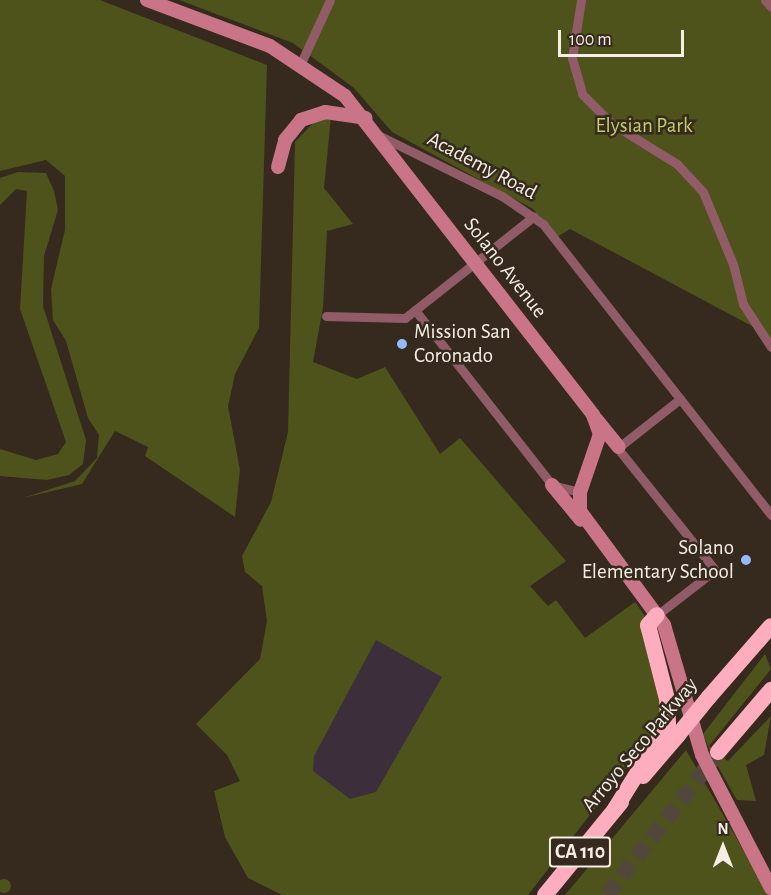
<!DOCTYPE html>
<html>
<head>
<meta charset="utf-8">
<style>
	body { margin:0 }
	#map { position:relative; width:771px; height:895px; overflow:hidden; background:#352a1d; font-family:"Alegreya Sans",sans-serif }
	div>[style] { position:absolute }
	.industrial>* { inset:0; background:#3c2e3b; transform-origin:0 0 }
	.green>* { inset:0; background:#4d531a }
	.round { border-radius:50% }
	.highway-tunnel>* { height:16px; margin-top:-8px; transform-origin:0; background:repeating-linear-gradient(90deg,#52473b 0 16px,transparent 0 24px) }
	.street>* { height:9px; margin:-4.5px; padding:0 4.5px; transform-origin:4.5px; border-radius:4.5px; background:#915b67 }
	.secondary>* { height:14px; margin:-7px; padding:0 7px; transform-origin:7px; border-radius:7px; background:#ca7488 }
	.highway>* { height:16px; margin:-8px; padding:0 8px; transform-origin:8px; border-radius:8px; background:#feadbe }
	.highway-bridge>* { height:16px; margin:-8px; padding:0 8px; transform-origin:8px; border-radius:8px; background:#feadbe }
	.dots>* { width:16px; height:16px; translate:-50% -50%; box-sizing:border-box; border:3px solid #352a1d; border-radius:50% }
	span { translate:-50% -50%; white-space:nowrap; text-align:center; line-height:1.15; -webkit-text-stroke:5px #352a1d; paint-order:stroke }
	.shield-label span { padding:2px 4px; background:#352a1d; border:2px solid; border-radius:4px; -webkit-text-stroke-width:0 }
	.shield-label { font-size:20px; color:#f6eee6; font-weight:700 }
	.park-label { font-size:21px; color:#c3cf64 }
	.street-label { font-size:21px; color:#f6eee6 }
	.poi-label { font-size:21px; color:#f6eee6 }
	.left { translate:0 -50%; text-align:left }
	.right { translate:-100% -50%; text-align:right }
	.north { position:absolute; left:693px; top:817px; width:60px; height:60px; -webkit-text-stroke:4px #352a1d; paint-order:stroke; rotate:0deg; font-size:16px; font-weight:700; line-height:24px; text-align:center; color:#f6eee6 }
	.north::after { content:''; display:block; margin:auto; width:21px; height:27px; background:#f6eee6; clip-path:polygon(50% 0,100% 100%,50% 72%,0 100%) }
	.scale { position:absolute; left:558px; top:30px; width:126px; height:27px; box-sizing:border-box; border:3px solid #f6eee6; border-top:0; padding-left:8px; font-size:18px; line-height:21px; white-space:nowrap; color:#f6eee6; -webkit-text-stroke:4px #352a1d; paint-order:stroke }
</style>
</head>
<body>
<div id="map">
	<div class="industrial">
		<div style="left:348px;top:624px;width:140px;height:185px;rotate:29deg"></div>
	</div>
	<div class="green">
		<div style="clip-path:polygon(0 0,100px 0,267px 65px,259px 328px,235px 374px,228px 406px,240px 470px,235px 517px,145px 456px,148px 447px,115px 431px,82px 484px,23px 498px,75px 481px,97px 458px,99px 435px,88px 418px,66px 341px,53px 320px,51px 289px,65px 230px,65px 176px,46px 160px,0 171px)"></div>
		<div style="clip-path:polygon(179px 0,771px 0,771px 341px,765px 333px,570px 229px,557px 237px,533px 209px,392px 132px,354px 88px,293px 43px)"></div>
		<div style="clip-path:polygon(evenodd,331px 117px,324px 188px,353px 224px,327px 231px,323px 308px,313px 362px,357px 379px,385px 367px,440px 454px,460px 438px,566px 561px,530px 586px,548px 606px,556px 600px,585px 638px,635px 602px,644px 615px,665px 698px,664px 719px,528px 895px,282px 895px,248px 878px,225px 837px,214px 791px,240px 781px,227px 755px,196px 724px,260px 659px,267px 621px,262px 586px,245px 572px,242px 556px,271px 502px,288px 432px,295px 142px,314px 122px,331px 117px,376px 640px,442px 677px,376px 792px,350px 799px,313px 771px,314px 756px,376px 640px)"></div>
		<div style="clip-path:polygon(18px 172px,46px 173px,54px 191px,58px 210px,44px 256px,43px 306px,86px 440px,83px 464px,69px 475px,47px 480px,0 476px,0 449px,36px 460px,58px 454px,66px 442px,20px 309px,27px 191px,16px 189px,0 205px,0 178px)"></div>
		<div style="clip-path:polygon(765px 654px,771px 669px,709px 746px,728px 761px,771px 716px,764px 755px,746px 765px,756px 801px,737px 800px,712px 756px,703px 734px)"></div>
		<div style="clip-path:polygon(686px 750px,769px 895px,565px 895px)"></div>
		<div class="round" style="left:-3px;top:879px;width:14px;height:14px"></div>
	</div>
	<div class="highway-tunnel">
		<div style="left:607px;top:895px;width:179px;rotate:-52deg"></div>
	</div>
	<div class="street">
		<div style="left:581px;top:0;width:59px;rotate:98.8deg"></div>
		<div style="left:572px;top:58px;width:37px;rotate:74deg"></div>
		<div style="left:582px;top:94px;width:41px;rotate:45deg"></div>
		<div style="left:611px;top:123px;width:78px;rotate:31.8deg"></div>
		<div style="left:677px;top:164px;width:38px;rotate:47deg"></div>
		<div style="left:703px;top:192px;width:78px;rotate:67.4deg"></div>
		<div style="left:733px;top:264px;width:41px;rotate:76deg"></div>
		<div style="left:743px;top:304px;width:51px;rotate:56.9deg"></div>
		<div style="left:765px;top:0;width:9px;rotate:49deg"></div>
		<div style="left:301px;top:63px;width:69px;rotate:-65.3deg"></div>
		<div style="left:378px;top:135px;width:138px;rotate:26.2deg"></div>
		<div style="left:502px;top:196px;width:50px;rotate:34.3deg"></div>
		<div style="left:543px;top:224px;width:370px;rotate:51.9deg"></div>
		<div style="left:415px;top:310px;width:222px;rotate:51.9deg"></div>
		<div style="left:552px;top:485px;width:29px;rotate:14deg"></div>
		<div style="left:326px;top:316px;width:79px;rotate:1.5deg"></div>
		<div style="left:405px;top:318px;width:164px;rotate:-38.3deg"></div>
		<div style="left:615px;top:445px;width:160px;rotate:51.3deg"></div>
		<div style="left:715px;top:570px;width:73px;rotate:142.2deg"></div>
		<div style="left:619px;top:447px;width:78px;rotate:-38.2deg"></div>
	</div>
	<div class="secondary">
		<div style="left:147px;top:0;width:131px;rotate:20.5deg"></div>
		<div style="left:270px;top:46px;width:90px;rotate:33.7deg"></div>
		<div style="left:345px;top:96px;width:404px;rotate:52.1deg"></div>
		<div style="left:593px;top:415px;width:20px;rotate:70deg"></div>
		<div style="left:600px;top:434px;width:61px;rotate:109deg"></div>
		<div style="left:580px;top:492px;width:19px;rotate:90deg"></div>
		<div style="left:580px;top:511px;width:142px;rotate:53.6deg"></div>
		<div style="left:664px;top:625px;width:135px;rotate:73.7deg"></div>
		<div style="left:702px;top:755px;width:150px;rotate:62.6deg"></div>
		<div style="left:278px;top:167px;width:28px;rotate:-75deg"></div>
		<div style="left:285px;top:140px;width:26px;rotate:-51deg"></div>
		<div style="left:301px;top:120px;width:25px;rotate:-18deg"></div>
		<div style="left:325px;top:112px;width:41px;rotate:8.3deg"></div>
		<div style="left:596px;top:419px;width:36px;rotate:51deg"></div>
		<div style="left:552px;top:485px;width:45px;rotate:50.4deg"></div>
	</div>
	<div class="highway">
		<div style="left:709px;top:697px;width:94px;rotate:-48.9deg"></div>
		<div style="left:718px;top:752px;width:82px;rotate:-49.5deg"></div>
		<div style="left:643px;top:776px;width:54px;rotate:-49.5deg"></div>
		<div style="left:615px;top:809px;width:100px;rotate:-58.1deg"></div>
		<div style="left:668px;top:724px;width:25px;rotate:-92deg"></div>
		<div style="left:667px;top:699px;width:76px;rotate:-104.4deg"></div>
		<div style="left:648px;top:625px;width:13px;rotate:-48deg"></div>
		<div style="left:545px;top:895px;width:120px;rotate:-50.7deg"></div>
	</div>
	<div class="highway-bridge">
		<div style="left:678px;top:735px;width:49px;rotate:-50.8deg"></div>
	</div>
	<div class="dots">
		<div style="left:402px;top:344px;background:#94b7fd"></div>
		<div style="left:746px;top:560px;background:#94b7fd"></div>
	</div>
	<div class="shield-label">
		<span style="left:580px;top:852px">CA 110</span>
	</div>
	<div class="park-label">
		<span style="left:644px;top:126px">Elysian Park</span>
	</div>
	<div class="street-label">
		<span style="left:482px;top:166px;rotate:28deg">Academy Road</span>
		<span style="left:505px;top:268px;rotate:52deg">Solano Avenue</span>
		<span style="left:640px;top:745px;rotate:-50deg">Arroyo Seco Parkway</span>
	</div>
	<div class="poi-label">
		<span class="left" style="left:414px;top:344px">Mission San<br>Coronado</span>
		<span class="right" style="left:734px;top:560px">Solano<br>Elementary School</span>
	</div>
	<div class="north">N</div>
	<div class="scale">100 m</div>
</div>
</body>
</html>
